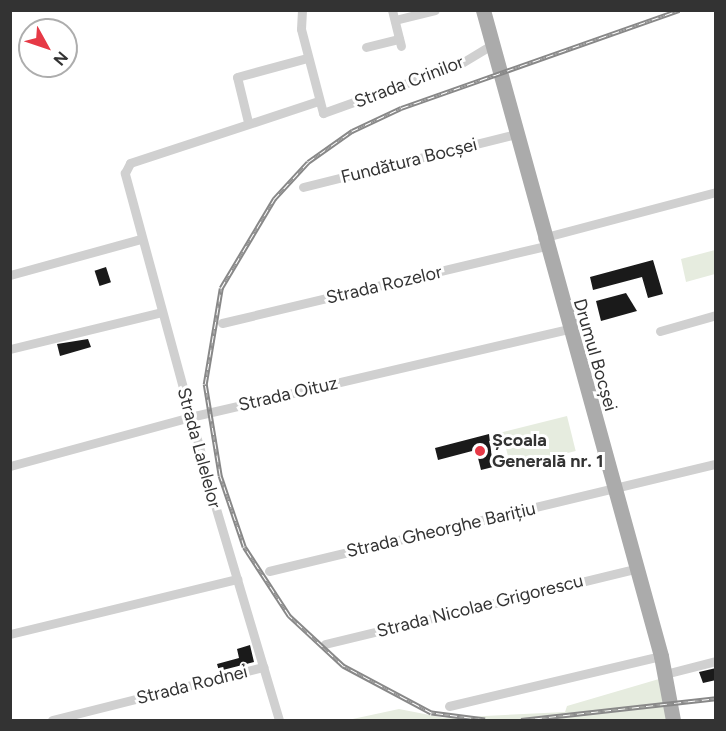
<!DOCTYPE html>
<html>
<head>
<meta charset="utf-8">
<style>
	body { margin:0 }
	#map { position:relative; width:726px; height:731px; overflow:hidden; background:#fff; font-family:Figtree,sans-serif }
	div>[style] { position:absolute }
	.green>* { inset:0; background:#e6ecdf; transform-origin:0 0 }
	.building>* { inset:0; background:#1a1a1a; transform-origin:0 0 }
	.minor>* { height:9px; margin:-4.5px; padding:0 4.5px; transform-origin:4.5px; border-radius:4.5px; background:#d0d0d0 }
	.primary>* { height:15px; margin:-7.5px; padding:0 7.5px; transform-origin:7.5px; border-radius:7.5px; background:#ababab }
	.rail>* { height:4.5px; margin-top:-2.25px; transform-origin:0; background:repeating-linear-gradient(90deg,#fff 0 7px,#888 0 14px); box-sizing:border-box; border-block:2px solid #888 }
	.dots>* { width:16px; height:16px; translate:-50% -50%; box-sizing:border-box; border:3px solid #fff; border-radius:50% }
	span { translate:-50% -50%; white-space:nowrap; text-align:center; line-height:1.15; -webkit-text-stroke:6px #fff; paint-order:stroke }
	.street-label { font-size:18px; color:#333 }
	.poi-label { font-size:18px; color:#333; font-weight:700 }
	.left { translate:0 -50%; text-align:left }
	.frame { position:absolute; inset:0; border:12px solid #333; pointer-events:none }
	.north { position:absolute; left:18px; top:18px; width:60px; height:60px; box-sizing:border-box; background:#fff; border:2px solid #adadad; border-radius:50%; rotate:130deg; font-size:16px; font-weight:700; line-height:24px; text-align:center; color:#333 }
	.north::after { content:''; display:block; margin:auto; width:21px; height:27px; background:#e63946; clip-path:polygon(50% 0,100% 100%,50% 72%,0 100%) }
</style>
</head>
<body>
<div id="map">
	<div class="green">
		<div style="clip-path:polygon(715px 250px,715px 274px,686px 282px,681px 259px)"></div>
		<div style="left:567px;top:416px;width:36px;height:67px;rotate:76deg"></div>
		<div style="clip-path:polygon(659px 679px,670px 720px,348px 720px,399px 709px,445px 718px,565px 712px,567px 706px)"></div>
	</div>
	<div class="building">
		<div style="clip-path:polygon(653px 260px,663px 294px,648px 298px,642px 277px,593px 290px,590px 277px)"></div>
		<div style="left:106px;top:267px;width:16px;height:12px;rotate:72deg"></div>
		<div style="clip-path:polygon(626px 293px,637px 311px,601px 321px,596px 301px)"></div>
		<div style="clip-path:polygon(88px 339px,91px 347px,60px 356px,57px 344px)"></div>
		<div style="clip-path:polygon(489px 434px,493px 467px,481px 470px,476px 450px,438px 460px,435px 448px)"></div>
		<div style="clip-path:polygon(250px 645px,254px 662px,219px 671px,217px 664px,239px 658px,237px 649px)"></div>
		<div style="clip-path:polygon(716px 668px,716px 680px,703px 683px,699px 672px)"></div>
	</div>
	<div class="minor">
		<div style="left:302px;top:10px;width:19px;rotate:93deg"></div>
		<div style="left:301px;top:29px;width:87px;rotate:75.3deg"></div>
		<div style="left:323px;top:113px;width:145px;rotate:-19.7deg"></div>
		<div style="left:460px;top:64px;width:37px;rotate:-31deg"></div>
		<div style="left:392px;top:10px;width:37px;rotate:76deg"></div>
		<div style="left:395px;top:20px;width:41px;rotate:-14deg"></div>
		<div style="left:366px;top:47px;width:34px;rotate:-14deg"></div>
		<div style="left:248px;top:122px;width:46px;rotate:-103.7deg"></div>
		<div style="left:237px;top:77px;width:73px;rotate:-15.2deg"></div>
		<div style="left:303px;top:187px;width:219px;rotate:-14deg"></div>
		<div style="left:542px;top:238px;width:180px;rotate:-14.8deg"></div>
		<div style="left:10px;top:275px;width:136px;rotate:-15.4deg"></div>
		<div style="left:222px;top:323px;width:332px;rotate:-13.4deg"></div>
		<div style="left:660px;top:331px;width:58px;rotate:-15.9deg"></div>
		<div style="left:10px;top:349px;width:156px;rotate:-13.7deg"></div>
		<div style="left:10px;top:466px;width:187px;rotate:-15.2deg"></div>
		<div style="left:190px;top:417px;width:388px;rotate:-13.1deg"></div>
		<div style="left:269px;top:571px;width:460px;rotate:-13.5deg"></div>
		<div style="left:10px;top:634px;width:234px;rotate:-13.6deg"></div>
		<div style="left:325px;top:644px;width:319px;rotate:-13.6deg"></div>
		<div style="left:665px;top:674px;width:53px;rotate:-14.3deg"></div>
		<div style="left:449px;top:706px;width:218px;rotate:-13.3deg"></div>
		<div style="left:52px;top:720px;width:218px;rotate:-14.1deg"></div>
		<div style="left:279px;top:720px;width:232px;rotate:-106.6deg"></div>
		<div style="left:213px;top:498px;width:337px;rotate:-105.2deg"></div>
		<div style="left:125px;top:173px;width:11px;rotate:-63deg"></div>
		<div style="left:130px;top:163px;width:199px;rotate:-18.2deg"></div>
	</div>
	<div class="primary">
		<div style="left:483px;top:10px;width:670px;rotate:74.59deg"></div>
		<div style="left:661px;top:656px;width:65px;rotate:79.4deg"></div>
	</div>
	<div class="rail">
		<div style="left:485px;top:720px;width:54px;rotate:-172.6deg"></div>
		<div style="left:431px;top:713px;width:100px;rotate:-151.9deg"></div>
		<div style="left:343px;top:666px;width:74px;rotate:-137.2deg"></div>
		<div style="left:289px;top:616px;width:82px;rotate:-123.1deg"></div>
		<div style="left:244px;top:547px;width:75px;rotate:-108.7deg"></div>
		<div style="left:220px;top:476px;width:93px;rotate:-99.3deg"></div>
		<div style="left:205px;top:384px;width:97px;rotate:-80.5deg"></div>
		<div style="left:221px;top:288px;width:104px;rotate:-59.2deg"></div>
		<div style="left:274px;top:199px;width:50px;rotate:-47.4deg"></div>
		<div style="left:308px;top:162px;width:54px;rotate:-35.2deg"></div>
		<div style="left:352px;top:131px;width:54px;rotate:-25.1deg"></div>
		<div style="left:401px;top:108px;width:295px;rotate:-19.4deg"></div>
		<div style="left:521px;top:720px;width:196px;rotate:-6.4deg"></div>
	</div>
	<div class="dots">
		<div style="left:480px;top:451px;background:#e63946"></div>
	</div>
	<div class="street-label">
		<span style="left:409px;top:82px;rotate:-21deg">Strada Crinilor</span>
		<span style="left:409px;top:161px;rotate:-14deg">Fundătura Bocșei</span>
		<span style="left:384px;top:285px;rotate:-13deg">Strada Rozelor</span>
		<span style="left:595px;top:355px;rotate:74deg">Drumul Bocșei</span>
		<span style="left:288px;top:394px;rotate:-13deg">Strada Oituz</span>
		<span style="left:199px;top:448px;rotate:75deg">Strada Lalelelor</span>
		<span style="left:441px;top:530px;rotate:-13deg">Strada Gheorghe Barițiu</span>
		<span style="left:480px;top:606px;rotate:-14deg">Strada Nicolae Grigorescu</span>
		<span style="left:192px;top:685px;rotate:-14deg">Strada Rodnei</span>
	</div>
	<div class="poi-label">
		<span class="left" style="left:492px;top:451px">Școala<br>Generală nr. 1</span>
	</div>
	<div class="frame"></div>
	<div class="north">N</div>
</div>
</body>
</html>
